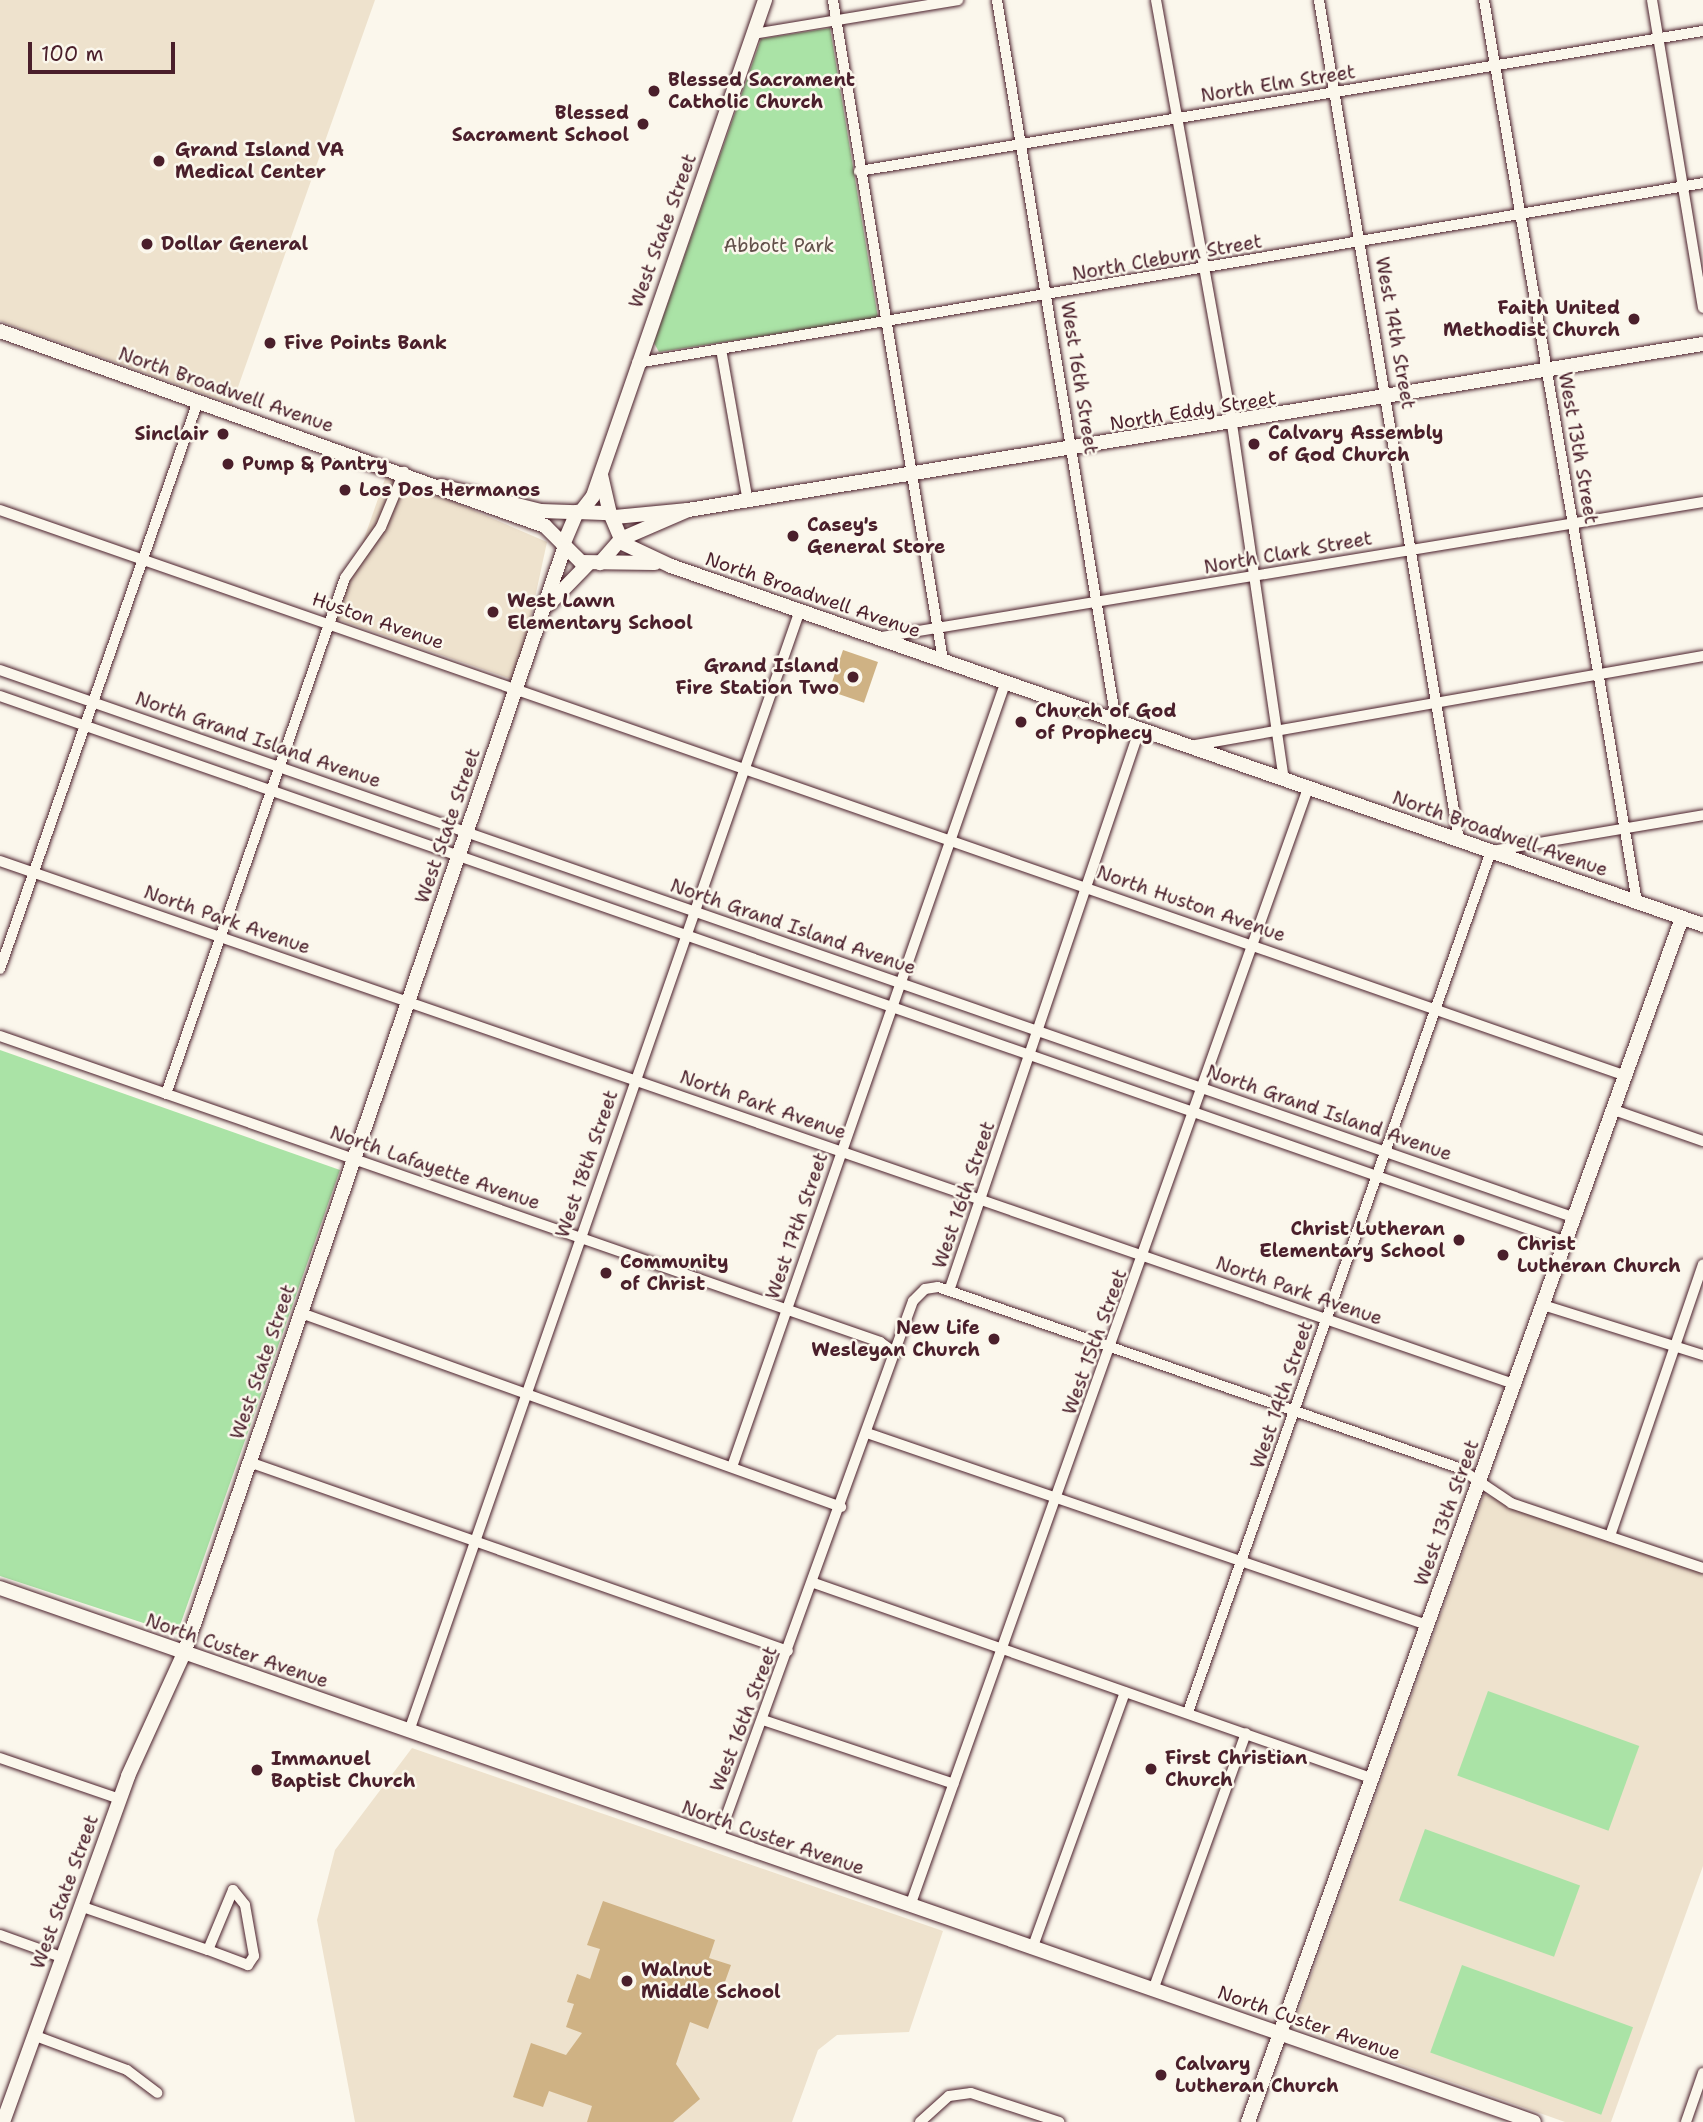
<!DOCTYPE html>
<html>
<head>
<meta charset="utf-8">
<style>
	body { margin:0 }
	#map { position:relative; width:1703px; height:2122px; overflow:hidden; background:#fbf7ec; font-family:"Shantell Sans",sans-serif }
	div>[style] { position:absolute }
	.built>* { inset:0; background:#eee2cd }
	.green>* { inset:0; background:#aae3a6; transform-origin:0 0 }
	.building>* { inset:0; background:#cfb284; transform-origin:0 0 }
	.roads { filter:drop-shadow(0 0 2px #4a1f2b) drop-shadow(0 0 2px #4a1f2b) }
	.street>* { height:10px; margin:-5px; padding:0 5px; transform-origin:5px; border-radius:5px; background:#fbf7ec }
	.secondary>* { height:14px; margin:-7px; padding:0 7px; transform-origin:7px; border-radius:7px; background:#fbf7ec }
	.dots>* { width:19px; height:19px; translate:-50% -50%; box-sizing:border-box; border:4px solid #fbf7ec; border-radius:50% }
	span { translate:-50% -50%; white-space:nowrap; text-align:center; line-height:1.15; -webkit-text-stroke:5px #fbf7ec; paint-order:stroke }
	.poi-label { font-size:19px; color:#4a1f2b; font-weight:700 }
	.left { translate:0 -50%; text-align:left }
	.right { translate:-100% -50%; text-align:right }
	.street-label { font-size:19px; color:#4a1f2b }
	.park-label { font-size:19px; color:#62504a }
	.scale { position:absolute; left:28px; top:42px; width:147px; height:32px; box-sizing:border-box; border:4px solid #4a1f2b; border-top:0; padding-left:9px; font-size:21px; line-height:24px; white-space:nowrap; color:#4a1f2b; -webkit-text-stroke:5px #fbf7ec; paint-order:stroke }
</style>
</head>
<body>
<div id="map">
	<div class="built">
		<div style="clip-path:polygon(0 0,375px 0,232px 404px,0 321px)"></div>
		<div style="clip-path:polygon(387px 473px,547px 542px,517px 681px,336px 619px)"></div>
		<div style="clip-path:polygon(1484px 1494px,1703px 1572px,1703px 1866px,1611px 2122px,1565px 2122px,1293px 2026px)"></div>
		<div style="clip-path:polygon(412px 1748px,943px 1931px,909px 2032px,837px 2035px,818px 2050px,792px 2122px,355px 2122px,317px 1920px,335px 1850px)"></div>
	</div>
	<div class="green">
		<div style="clip-path:polygon(830px 28px,878px 318px,659px 352px,654px 343px,761px 39px)"></div>
		<div style="clip-path:polygon(0 1050px,340px 1170px,177px 1634px,0 1576px)"></div>
		<div style="left:1488px;top:1691px;width:161px;height:90px;rotate:20deg"></div>
		<div style="left:1425px;top:1829px;width:165px;height:76px;rotate:20deg"></div>
		<div style="left:1462px;top:1965px;width:182px;height:93px;rotate:20deg"></div>
	</div>
	<div class="building">
		<div style="left:843px;top:650px;width:37px;height:43px;rotate:19deg"></div>
		<div style="clip-path:polygon(603px 1901px,715px 1940px,709px 1958px,731px 1965px,708px 2029px,690px 2022px,676px 2064px,700px 2099px,673px 2122px,587px 2122px,592px 2106px,549px 2091px,543px 2107px,513px 2097px,531px 2043px,566px 2055px,582px 2033px,566px 2027px,574px 2004px,567px 2002px,577px 1974px,590px 1979px,600px 1949px,587px 1945px)"></div>
	</div>
	<div class="roads">
		<div class="street">
			<div style="left:833px;top:0;width:669px;rotate:80.54deg"></div>
			<div style="left:997px;top:0;width:730px;rotate:80.62deg"></div>
			<div style="left:1156px;top:0;width:431px;rotate:79.8deg"></div>
			<div style="left:1232px;top:424px;width:360px;rotate:81.7deg"></div>
			<div style="left:1319px;top:0;width:852px;rotate:80.54deg"></div>
			<div style="left:1484px;top:0;width:915px;rotate:80.37deg"></div>
			<div style="left:1652px;top:0;width:312px;rotate:80.6deg"></div>
			<div style="left:753px;top:34px;width:208px;rotate:-9.4deg"></div>
			<div style="left:859px;top:171px;width:856px;rotate:-9.42deg"></div>
			<div style="left:721px;top:349px;width:155px;rotate:80deg"></div>
			<div style="left:637px;top:363px;width:1081px;rotate:-9.58deg"></div>
			<div style="left:0;top:510px;width:1722px;rotate:19.19deg"></div>
			<div style="left:882px;top:637px;width:832px;rotate:-9.34deg"></div>
			<div style="left:0;top:670px;width:1668px;rotate:19.18deg"></div>
			<div style="left:0;top:696px;width:1658px;rotate:19.22deg"></div>
			<div style="left:1190px;top:746px;width:521px;rotate:-9.95deg"></div>
			<div style="left:0;top:861px;width:1602px;rotate:19.06deg"></div>
			<div style="left:0;top:969px;width:602px;rotate:-70.78deg"></div>
			<div style="left:0;top:1036px;width:932px;rotate:19.17deg"></div>
			<div style="left:880px;top:1342px;width:19px;rotate:36deg"></div>
			<div style="left:166px;top:1094px;width:546px;rotate:-70.87deg"></div>
			<div style="left:345px;top:578px;width:62px;rotate:-54.8deg"></div>
			<div style="left:381px;top:527px;width:60px;rotate:-67.3deg"></div>
			<div style="left:1614px;top:1110px;width:94px;rotate:19.2deg"></div>
			<div style="left:949px;top:1291px;width:595px;rotate:-71.26deg"></div>
			<div style="left:1543px;top:1305px;width:168px;rotate:17.4deg"></div>
			<div style="left:301px;top:1313px;width:574px;rotate:19.76deg"></div>
			<div style="left:867px;top:1433px;width:592px;rotate:18.92deg"></div>
			<div style="left:249px;top:1462px;width:571px;rotate:19.32deg"></div>
			<div style="left:733px;top:1464px;width:829px;rotate:-70.78deg"></div>
			<div style="left:1610px;top:1536px;width:287px;rotate:-71.1deg"></div>
			<div style="left:814px;top:1583px;width:590px;rotate:19.29deg"></div>
			<div style="left:1188px;top:1712px;width:913px;rotate:-70.61deg"></div>
			<div style="left:1491px;top:851px;width:215px;rotate:-9.6deg"></div>
			<div style="left:763px;top:1720px;width:201px;rotate:18.5deg"></div>
			<div style="left:409px;top:1731px;width:1187px;rotate:-70.77deg"></div>
			<div style="left:0;top:1758px;width:127px;rotate:18.9deg"></div>
			<div style="left:718px;top:1839px;width:572px;rotate:-70.08deg"></div>
			<div style="left:913px;top:1301px;width:17px;rotate:-45deg"></div>
			<div style="left:925px;top:1289px;width:13px;rotate:-9deg"></div>
			<div style="left:938px;top:1287px;width:552px;rotate:19.16deg"></div>
			<div style="left:1459px;top:1468px;width:63px;rotate:33.9deg"></div>
			<div style="left:1511px;top:1503px;width:203px;rotate:18.7deg"></div>
			<div style="left:233px;top:1890px;width:19px;rotate:51deg"></div>
			<div style="left:245px;top:1905px;width:52px;rotate:80deg"></div>
			<div style="left:254px;top:1956px;width:11px;rotate:124deg"></div>
			<div style="left:248px;top:1965px;width:43px;rotate:-159.4deg"></div>
			<div style="left:208px;top:1950px;width:65px;rotate:-67.4deg"></div>
			<div style="left:80px;top:1906px;width:135px;rotate:19deg"></div>
			<div style="left:910px;top:1906px;width:1187px;rotate:-70.4deg"></div>
			<div style="left:0;top:1935px;width:65px;rotate:19.8deg"></div>
			<div style="left:1032px;top:1949px;width:273px;rotate:-70.1deg"></div>
			<div style="left:1153px;top:1990px;width:273px;rotate:-70.1deg"></div>
			<div style="left:33px;top:2035px;width:100px;rotate:20.4deg"></div>
			<div style="left:127px;top:2070px;width:38px;rotate:37deg"></div>
			<div style="left:920px;top:2122px;width:39px;rotate:-42deg"></div>
			<div style="left:949px;top:2096px;width:22px;rotate:-8deg"></div>
			<div style="left:971px;top:2093px;width:93px;rotate:18.2deg"></div>
			<div style="left:1686px;top:2122px;width:52px;rotate:-70.9deg"></div>
		</div>
		<div class="secondary">
			<div style="left:0;top:331px;width:579px;rotate:19.69deg"></div>
			<div style="left:545px;top:526px;width:51px;rotate:45deg"></div>
			<div style="left:581px;top:562px;width:74px;rotate:0.8deg"></div>
			<div style="left:601px;top:475px;width:39px;rotate:77deg"></div>
			<div style="left:441px;top:486px;width:103px;rotate:14deg"></div>
			<div style="left:541px;top:511px;width:36px;rotate:2deg"></div>
			<div style="left:583px;top:509px;width:16px;rotate:-52deg"></div>
			<div style="left:593px;top:496px;width:525px;rotate:-70.87deg"></div>
			<div style="left:615px;top:517px;width:73px;rotate:-5.5deg"></div>
			<div style="left:621px;top:539px;width:73px;rotate:-23.4deg"></div>
			<div style="left:688px;top:510px;width:1028px;rotate:-9.29deg"></div>
			<div style="left:620px;top:542px;width:56px;rotate:25.2deg"></div>
			<div style="left:671px;top:566px;width:1093px;rotate:19.18deg"></div>
			<div style="left:563px;top:545px;width:36px;rotate:-67deg"></div>
			<div style="left:577px;top:512px;width:33px;rotate:2deg"></div>
			<div style="left:610px;top:513px;width:28px;rotate:67deg"></div>
			<div style="left:621px;top:539px;width:32px;rotate:131deg"></div>
			<div style="left:549px;top:604px;width:56px;rotate:-45.7deg"></div>
			<div style="left:0;top:1588px;width:1624px;rotate:19.19deg"></div>
			<div style="left:3px;top:2122px;width:368px;rotate:-70.1deg"></div>
			<div style="left:128px;top:1776px;width:135px;rotate:-65.5deg"></div>
			<div style="left:184px;top:1653px;width:1168px;rotate:-71.01deg"></div>
			<div style="left:1248px;top:2122px;width:1280px;rotate:-70.18deg"></div>
		</div>
	</div>
	<div class="dots">
		<div style="left:654px;top:91px;background:#4a1f2b"></div>
		<div style="left:643px;top:124px;background:#4a1f2b"></div>
		<div style="left:159px;top:161px;background:#4a1f2b"></div>
		<div style="left:147px;top:244px;background:#4a1f2b"></div>
		<div style="left:1634px;top:319px;background:#4a1f2b"></div>
		<div style="left:270px;top:343px;background:#4a1f2b"></div>
		<div style="left:223px;top:434px;background:#4a1f2b"></div>
		<div style="left:1254px;top:444px;background:#4a1f2b"></div>
		<div style="left:228px;top:464px;background:#4a1f2b"></div>
		<div style="left:345px;top:490px;background:#4a1f2b"></div>
		<div style="left:793px;top:536px;background:#4a1f2b"></div>
		<div style="left:493px;top:612px;background:#4a1f2b"></div>
		<div style="left:853px;top:677px;background:#4a1f2b"></div>
		<div style="left:1021px;top:722px;background:#4a1f2b"></div>
		<div style="left:1459px;top:1240px;background:#4a1f2b"></div>
		<div style="left:1503px;top:1255px;background:#4a1f2b"></div>
		<div style="left:606px;top:1273px;background:#4a1f2b"></div>
		<div style="left:994px;top:1339px;background:#4a1f2b"></div>
		<div style="left:1151px;top:1769px;background:#4a1f2b"></div>
		<div style="left:257px;top:1770px;background:#4a1f2b"></div>
		<div style="left:627px;top:1981px;background:#4a1f2b"></div>
		<div style="left:1161px;top:2075px;background:#4a1f2b"></div>
	</div>
	<div class="poi-label">
		<span class="left" style="left:668px;top:91px">Blessed Sacrament<br>Catholic Church</span>
		<span class="right" style="left:629px;top:124px">Blessed<br>Sacrament School</span>
		<span class="left" style="left:175px;top:161px">Grand Island VA<br>Medical Center</span>
		<span class="left" style="left:161px;top:244px">Dollar General</span>
		<span class="right" style="left:1620px;top:319px">Faith United<br>Methodist Church</span>
		<span class="left" style="left:284px;top:343px">Five Points Bank</span>
		<span class="left" style="left:1268px;top:444px">Calvary Assembly<br>of God Church</span>
		<span class="right" style="left:209px;top:434px">Sinclair</span>
		<span class="left" style="left:242px;top:464px">Pump &amp; Pantry</span>
		<span class="left" style="left:359px;top:490px">Los Dos Hermanos</span>
		<span class="left" style="left:807px;top:536px">Casey's<br>General Store</span>
		<span class="left" style="left:507px;top:612px">West Lawn<br>Elementary School</span>
		<span class="right" style="left:839px;top:677px">Grand Island<br>Fire Station Two</span>
		<span class="left" style="left:1035px;top:722px">Church of God<br>of Prophecy</span>
		<span class="right" style="left:1445px;top:1240px">Christ Lutheran<br>Elementary School</span>
		<span class="left" style="left:1517px;top:1255px">Christ<br>Lutheran Church</span>
		<span class="left" style="left:620px;top:1273px">Community<br>of Christ</span>
		<span class="right" style="left:980px;top:1339px">New Life<br>Wesleyan Church</span>
		<span class="left" style="left:1165px;top:1769px">First Christian<br>Church</span>
		<span class="left" style="left:271px;top:1770px">Immanuel<br>Baptist Church</span>
		<span class="left" style="left:641px;top:1981px">Walnut<br>Middle School</span>
		<span class="left" style="left:1175px;top:2075px">Calvary<br>Lutheran Church</span>
	</div>
	<div class="street-label">
		<span style="left:1278px;top:84px;rotate:-9deg">North Elm Street</span>
		<span style="left:663px;top:231px;rotate:-70deg">West State Street</span>
		<span style="left:1167px;top:258px;rotate:-10deg">North Cleburn Street</span>
		<span style="left:1395px;top:333px;rotate:80deg">West 14th Street</span>
		<span style="left:1079px;top:378px;rotate:81deg">West 16th Street</span>
		<span style="left:226px;top:390px;rotate:19deg">North Broadwell Avenue</span>
		<span style="left:1193px;top:411px;rotate:-9deg">North Eddy Street</span>
		<span style="left:1578px;top:448px;rotate:80deg">West 13th Street</span>
		<span style="left:1288px;top:553px;rotate:-10deg">North Clark Street</span>
		<span style="left:813px;top:595px;rotate:19deg">North Broadwell Avenue</span>
		<span style="left:378px;top:621px;rotate:19deg">Huston Avenue</span>
		<span style="left:258px;top:740px;rotate:19deg">North Grand Island Avenue</span>
		<span style="left:448px;top:826px;rotate:-71deg">West State Street</span>
		<span style="left:1500px;top:834px;rotate:19deg">North Broadwell Avenue</span>
		<span style="left:1191px;top:904px;rotate:19deg">North Huston Avenue</span>
		<span style="left:227px;top:920px;rotate:19deg">North Park Avenue</span>
		<span style="left:793px;top:927px;rotate:19deg">North Grand Island Avenue</span>
		<span style="left:763px;top:1105px;rotate:19deg">North Park Avenue</span>
		<span style="left:1329px;top:1113px;rotate:19deg">North Grand Island Avenue</span>
		<span style="left:587px;top:1164px;rotate:-71deg">West 18th Street</span>
		<span style="left:435px;top:1168px;rotate:19deg">North Lafayette Avenue</span>
		<span style="left:964px;top:1195px;rotate:-71deg">West 16th Street</span>
		<span style="left:797px;top:1226px;rotate:-71deg">West 17th Street</span>
		<span style="left:1299px;top:1291px;rotate:19deg">North Park Avenue</span>
		<span style="left:1095px;top:1342px;rotate:-70deg">West 15th Street</span>
		<span style="left:263px;top:1362px;rotate:-71deg">West State Street</span>
		<span style="left:1282px;top:1395px;rotate:-71deg">West 14th Street</span>
		<span style="left:1447px;top:1513px;rotate:-70deg">West 13th Street</span>
		<span style="left:237px;top:1651px;rotate:19deg">North Custer Avenue</span>
		<span style="left:744px;top:1719px;rotate:-69deg">West 16th Street</span>
		<span style="left:773px;top:1838px;rotate:19deg">North Custer Avenue</span>
		<span style="left:65px;top:1892px;rotate:-70deg">West State Street</span>
		<span style="left:1309px;top:2023px;rotate:19deg">North Custer Avenue</span>
	</div>
	<div class="park-label">
		<span style="left:779px;top:246px">Abbott Park</span>
	</div>
	<div class="scale">100 m</div>
</div>
</body>
</html>
